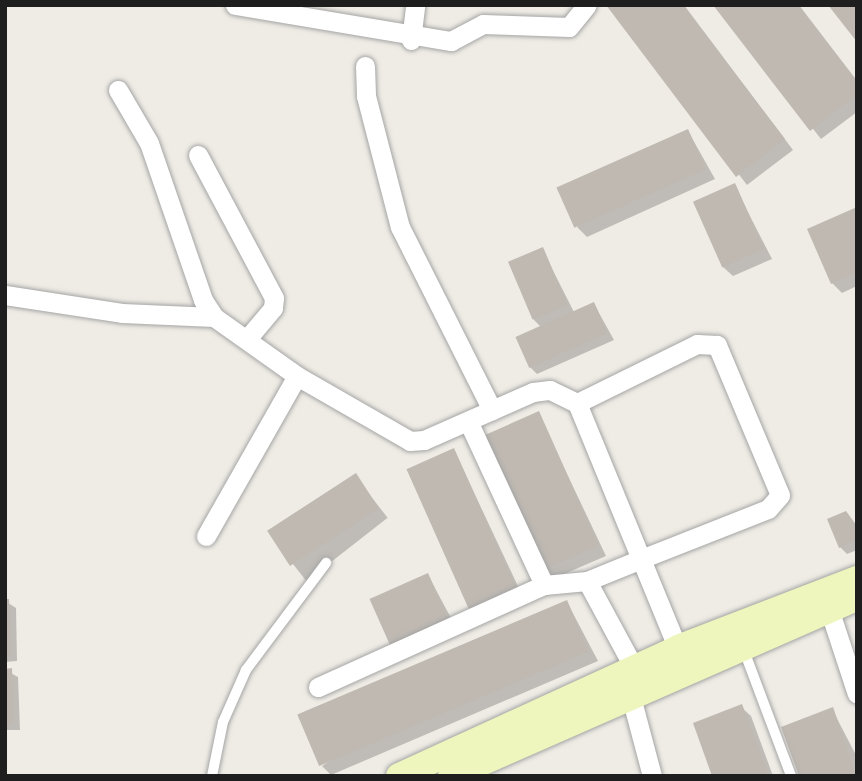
<!DOCTYPE html>
<html>
<head>
<meta charset="utf-8">
<style>
	body { margin:0 }
	#map { position:relative; width:862px; height:781px; overflow:hidden; background:#efece5; font-family:Mulish,sans-serif }
	div>[style] { position:absolute }
	.shadow>* { inset:0; background:#0003; transform-origin:0 0 }
	.building>* { inset:0; background:#bfb9b2; transform-origin:0 0 }
	.roads { filter:drop-shadow(0 0 2px #a5a5a5) drop-shadow(0 0 2px #a5a5a5) }
	.lane>* { height:10px; margin:-5px; padding:0 5px; transform-origin:5px; border-radius:5px; background:#fff }
	.street>* { height:19px; margin:-9.5px; padding:0 9.5px; transform-origin:9.5px; border-radius:9.5px; background:#fff }
	.secondary>* { height:26px; margin:-13px; padding:0 13px; transform-origin:13px; border-radius:13px; background:#eef5bd }
	span { translate:-50% -50%; white-space:nowrap; text-align:center; line-height:1.15; -webkit-text-stroke:5px #fff; paint-order:stroke }
	.frame { position:absolute; inset:0; border:7px solid #1e1e1e; pointer-events:none }
</style>
</head>
<body>
<div id="map">
	<div class="shadow">
		<div style="clip-path:polygon(608px 5px,684px 5px,793px 150px,747px 185px)"></div>
		<div style="clip-path:polygon(716px 5px,799px 5px,857px 81px,857px 112px,821px 139px)"></div>
		<div style="clip-path:polygon(688px 131px,715px 179px,587px 237px,577px 227px)"></div>
		<div style="clip-path:polygon(734px 185px,772px 259px,733px 276px,723px 267px)"></div>
		<div style="clip-path:polygon(857px 209px,857px 286px,842px 293px,832px 283px)"></div>
		<div style="clip-path:polygon(542px 249px,574px 312px,594px 304px,614px 340px,537px 374px,530px 367px,541px 327px,534px 320px)"></div>
		<div style="clip-path:polygon(538px 413px,606px 556px,555px 578px,545px 569px)"></div>
		<div style="clip-path:polygon(454px 450px,523px 597px,478px 617px,468px 607px)"></div>
		<div style="left:355px;top:476px;width:53px;height:103px;rotate:52deg"></div>
		<div style="clip-path:polygon(846px 513px,857px 527px,857px 550px,847px 554px,840px 547px)"></div>
		<div style="clip-path:polygon(428px 575px,459px 633px,402px 658px)"></div>
		<div style="clip-path:polygon(5px 601px,16px 608px,17px 661px,5px 662px)"></div>
		<div style="clip-path:polygon(567px 602px,598px 661px,331px 775px,322px 766px)"></div>
		<div style="clip-path:polygon(5px 670px,18px 677px,20px 730px,5px 730px)"></div>
		<div style="clip-path:polygon(741px 707px,751px 716px,773px 776px,714px 776px)"></div>
		<div style="clip-path:polygon(832px 709px,857px 757px,857px 776px)"></div>
	</div>
	<div class="building">
		<div style="clip-path:polygon(606px 5px,683px 5px,785px 139px,736px 177px)"></div>
		<div style="clip-path:polygon(713px 5px,798px 5px,857px 81px,857px 95px,810px 131px)"></div>
		<div style="clip-path:polygon(828px 5px,857px 5px,857px 42px)"></div>
		<div style="left:688px;top:129px;width:44px;height:144px;rotate:66deg"></div>
		<div style="left:735px;top:183px;width:72px;height:46px;rotate:66deg"></div>
		<div style="clip-path:polygon(857px 207px,857px 272px,831px 284px,807px 229px)"></div>
		<div style="left:543px;top:247px;width:63px;height:38px;rotate:67deg"></div>
		<div style="left:594px;top:302px;width:34px;height:86px;rotate:66deg"></div>
		<div style="left:539px;top:411px;width:147px;height:59px;rotate:66deg"></div>
		<div style="left:454px;top:448px;width:152px;height:52px;rotate:66deg"></div>
		<div style="left:356px;top:473px;width:42px;height:106px;rotate:57deg"></div>
		<div style="clip-path:polygon(846px 511px,857px 526px,857px 540px,839px 548px,827px 519px)"></div>
		<div style="left:428px;top:573px;width:55px;height:64px;rotate:66deg"></div>
		<div style="clip-path:polygon(5px 599px,9px 599px,11px 655px,5px 655px)"></div>
		<div style="left:567px;top:600px;width:56px;height:293px;rotate:67deg"></div>
		<div style="clip-path:polygon(12px 668px,14px 723px,5px 724px,5px 669px)"></div>
		<div style="clip-path:polygon(742px 704px,769px 776px,712px 776px,693px 723px)"></div>
		<div style="clip-path:polygon(833px 707px,857px 776px,799px 776px,781px 727px)"></div>
	</div>
	<div class="roads">
		<div class="lane">
			<div style="left:743px;top:648px;width:137px;rotate:69.4deg"></div>
			<div style="left:212px;top:776px;width:55px;rotate:-78.5deg"></div>
			<div style="left:223px;top:722px;width:57px;rotate:-66.1deg"></div>
			<div style="left:246px;top:670px;width:134px;rotate:-53.2deg"></div>
		</div>
		<div class="street">
			<div style="left:235px;top:5px;width:219px;rotate:9.5deg"></div>
			<div style="left:451px;top:41px;width:36px;rotate:-28deg"></div>
			<div style="left:483px;top:24px;width:86px;rotate:2deg"></div>
			<div style="left:569px;top:27px;width:28px;rotate:-51deg"></div>
			<div style="left:411px;top:40px;width:35px;rotate:-83deg"></div>
			<div style="left:365px;top:66px;width:30px;rotate:88deg"></div>
			<div style="left:366px;top:96px;width:135px;rotate:75.5deg"></div>
			<div style="left:400px;top:227px;width:205px;rotate:63.3deg"></div>
			<div style="left:118px;top:90px;width:61px;rotate:59.7deg"></div>
			<div style="left:149px;top:143px;width:166px;rotate:71deg"></div>
			<div style="left:203px;top:300px;width:20px;rotate:57deg"></div>
			<div style="left:214px;top:317px;width:102px;rotate:35.4deg"></div>
			<div style="left:297px;top:376px;width:130px;rotate:29.9deg"></div>
			<div style="left:410px;top:441px;width:14px;rotate:-4deg"></div>
			<div style="left:424px;top:440px;width:119px;rotate:-23.8deg"></div>
			<div style="left:533px;top:392px;width:17px;rotate:-7deg"></div>
			<div style="left:550px;top:390px;width:30px;rotate:26deg"></div>
			<div style="left:198px;top:155px;width:162px;rotate:62deg"></div>
			<div style="left:274px;top:298px;width:10px;rotate:96deg"></div>
			<div style="left:273px;top:308px;width:40px;rotate:130deg"></div>
			<div style="left:5px;top:295px;width:118px;rotate:8.7deg"></div>
			<div style="left:122px;top:313px;width:92px;rotate:2.5deg"></div>
			<div style="left:468px;top:421px;width:181px;rotate:65.1deg"></div>
			<div style="left:544px;top:585px;width:43px;rotate:-5.3deg"></div>
			<div style="left:587px;top:581px;width:111px;rotate:61.6deg"></div>
			<div style="left:206px;top:536px;width:184px;rotate:-60.4deg"></div>
			<div style="left:587px;top:581px;width:58px;rotate:-22.2deg"></div>
			<div style="left:641px;top:559px;width:136px;rotate:-21.5deg"></div>
			<div style="left:768px;top:509px;width:18px;rotate:-49deg"></div>
			<div style="left:780px;top:495px;width:163px;rotate:-112.8deg"></div>
			<div style="left:717px;top:345px;width:20px;rotate:-177deg"></div>
			<div style="left:697px;top:344px;width:134px;rotate:153.8deg"></div>
			<div style="left:577px;top:403px;width:169px;rotate:67.7deg"></div>
			<div style="left:641px;top:559px;width:108px;rotate:67.7deg"></div>
			<div style="left:829px;top:609px;width:89px;rotate:71.8deg"></div>
			<div style="left:318px;top:687px;width:248px;rotate:-24.3deg"></div>
			<div style="left:631px;top:697px;width:82px;rotate:75.1deg"></div>
		</div>
		<div class="secondary">
			<div style="left:399px;top:776px;width:307px;rotate:-24.6deg"></div>
			<div style="left:678px;top:648px;width:192px;rotate:-21.1deg"></div>
			<div style="left:451px;top:776px;width:438px;rotate:-23.7deg"></div>
		</div>
	</div>
	<div class="frame"></div>
</div>
</body>
</html>
